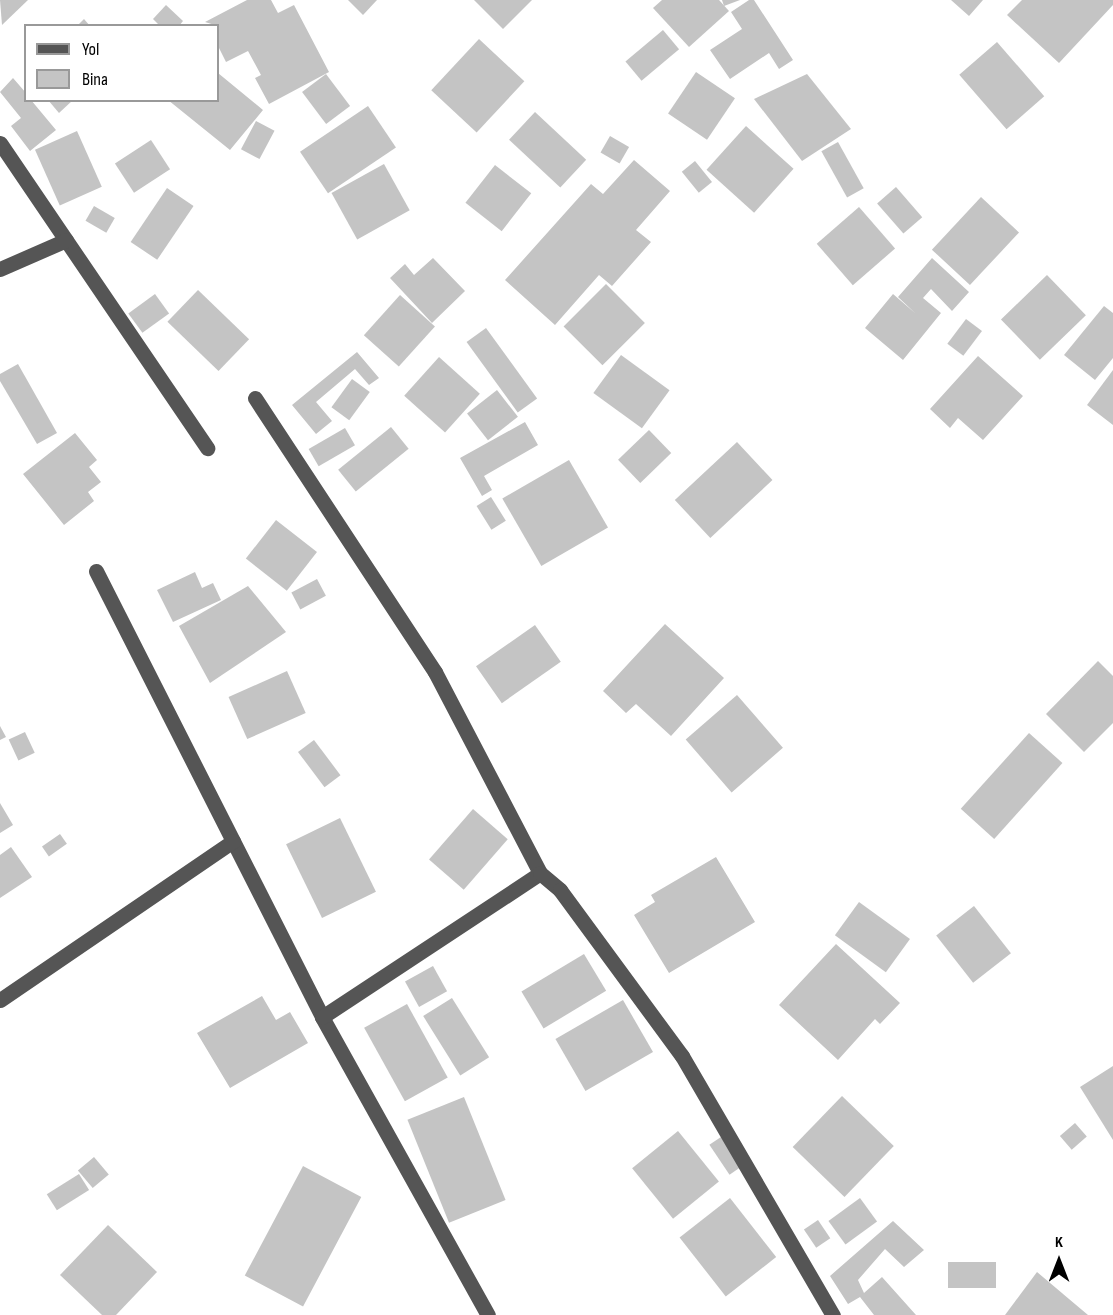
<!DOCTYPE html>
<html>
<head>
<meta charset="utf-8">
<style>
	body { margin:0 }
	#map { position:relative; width:1113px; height:1315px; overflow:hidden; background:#fff; font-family:"Sofia Sans Condensed",sans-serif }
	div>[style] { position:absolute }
	.building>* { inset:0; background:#c4c4c4; transform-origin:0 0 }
	.minor>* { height:15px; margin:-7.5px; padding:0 7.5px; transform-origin:7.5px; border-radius:7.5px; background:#555 }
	span { translate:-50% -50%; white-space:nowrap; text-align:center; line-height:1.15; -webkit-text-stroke:5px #fff; paint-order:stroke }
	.legend { position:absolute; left:24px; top:24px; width:195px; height:78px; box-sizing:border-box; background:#fff; border:2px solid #999; margin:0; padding:8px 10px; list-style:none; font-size:18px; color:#000 }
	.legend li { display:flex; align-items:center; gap:12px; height:30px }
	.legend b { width:30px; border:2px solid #999 }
	.north { position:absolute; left:1029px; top:1231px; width:60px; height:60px; -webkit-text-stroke:4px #fff; paint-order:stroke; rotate:0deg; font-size:16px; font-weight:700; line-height:24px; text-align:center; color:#000 }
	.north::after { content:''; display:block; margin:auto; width:21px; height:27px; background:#000; clip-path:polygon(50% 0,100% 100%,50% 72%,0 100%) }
</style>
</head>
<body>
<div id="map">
	<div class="building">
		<div style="clip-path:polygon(0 0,28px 0,2px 25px)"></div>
		<div style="clip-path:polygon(247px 0,271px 0,278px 13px,294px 5px,329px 72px,269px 104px,255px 78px,261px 75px,248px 51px,226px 62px,218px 46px,218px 26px,205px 22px)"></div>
		<div style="clip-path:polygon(348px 0,377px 0,363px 15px)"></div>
		<div style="clip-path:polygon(474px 0,532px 0,503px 29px)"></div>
		<div style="clip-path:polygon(662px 0,719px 0,729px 11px,689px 47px,653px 8px)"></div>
		<div style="clip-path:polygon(722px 0,740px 0,724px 6px)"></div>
		<div style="clip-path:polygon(749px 0,754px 0,793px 60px,779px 69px,769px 53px,730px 79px,710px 50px,742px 29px,731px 12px)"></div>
		<div style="clip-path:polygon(951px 0,983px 0,969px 16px)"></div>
		<div style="clip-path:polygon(1022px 0,1113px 0,1113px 5px,1059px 63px,1007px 15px)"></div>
		<div style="clip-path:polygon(166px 5px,183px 21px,179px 26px,160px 26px,153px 19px)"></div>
		<div style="clip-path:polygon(84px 19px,90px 26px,77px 26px)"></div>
		<div style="left:663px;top:30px;width:25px;height:49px;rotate:50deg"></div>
		<div style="left:479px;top:39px;width:62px;height:70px;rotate:43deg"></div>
		<div style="left:997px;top:42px;width:72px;height:50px;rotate:49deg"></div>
		<div style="left:696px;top:72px;width:47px;height:50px;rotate:34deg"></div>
		<div style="clip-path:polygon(218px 73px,263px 110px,230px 150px,168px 100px,218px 100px)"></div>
		<div style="left:326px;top:74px;width:40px;height:30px;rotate:53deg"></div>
		<div style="clip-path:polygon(807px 74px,851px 129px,802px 161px,754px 99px)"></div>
		<div style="clip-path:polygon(13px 78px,26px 93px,26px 100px,31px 100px,56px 130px,30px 151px,11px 126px,21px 118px,0 92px)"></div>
		<div style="clip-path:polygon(48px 100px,73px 100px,59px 113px)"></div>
		<div style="left:368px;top:106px;width:50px;height:82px;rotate:56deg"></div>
		<div style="left:535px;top:112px;width:70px;height:38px;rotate:43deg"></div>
		<div style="left:256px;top:121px;width:21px;height:32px;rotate:28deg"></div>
		<div style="left:746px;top:126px;width:64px;height:59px;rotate:42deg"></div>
		<div style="left:77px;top:131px;width:61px;height:46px;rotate:66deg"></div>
		<div style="left:610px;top:136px;width:22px;height:19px;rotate:30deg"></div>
		<div style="left:151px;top:140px;width:35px;height:43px;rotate:57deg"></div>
		<div style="left:838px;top:142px;width:53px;height:19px;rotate:61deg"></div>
		<div style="clip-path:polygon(634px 160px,670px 191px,636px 230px,651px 242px,612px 286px,599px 275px,555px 325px,505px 280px,591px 184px,603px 194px)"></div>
		<div style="left:695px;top:161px;width:27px;height:17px;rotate:51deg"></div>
		<div style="left:384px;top:164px;width:53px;height:60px;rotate:61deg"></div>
		<div style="left:495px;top:165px;width:46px;height:48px;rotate:38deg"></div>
		<div style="left:896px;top:187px;width:40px;height:25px;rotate:49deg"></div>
		<div style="left:167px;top:188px;width:32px;height:65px;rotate:34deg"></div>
		<div style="left:981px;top:197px;width:52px;height:72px;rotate:43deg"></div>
		<div style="left:94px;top:206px;width:24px;height:17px;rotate:30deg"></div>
		<div style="left:859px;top:207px;width:55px;height:56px;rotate:49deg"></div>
		<div style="clip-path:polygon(433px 258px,465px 291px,432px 323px,390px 278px,405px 264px,414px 275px)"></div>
		<div style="clip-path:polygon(932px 258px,969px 292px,952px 311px,931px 289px,923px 298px,941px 313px,903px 360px,865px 328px,893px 294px,915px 313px,898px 297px)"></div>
		<div style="left:1047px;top:275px;width:56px;height:64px;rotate:46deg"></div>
		<div style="left:606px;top:284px;width:55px;height:60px;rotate:45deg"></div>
		<div style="left:198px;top:290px;width:71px;height:44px;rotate:44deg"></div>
		<div style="left:155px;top:294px;width:24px;height:33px;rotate:54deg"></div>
		<div style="left:400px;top:295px;width:47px;height:54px;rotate:42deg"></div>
		<div style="clip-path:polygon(1104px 306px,1113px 313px,1113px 358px,1095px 380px,1064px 355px)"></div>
		<div style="left:966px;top:319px;width:20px;height:31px;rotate:37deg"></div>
		<div style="left:486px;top:328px;width:87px;height:24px;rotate:54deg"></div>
		<div style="clip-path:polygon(357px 352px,379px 378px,369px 385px,355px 369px,316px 402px,332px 421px,316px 434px,292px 405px)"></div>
		<div style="left:621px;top:355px;width:60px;height:47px;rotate:36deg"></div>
		<div style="clip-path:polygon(978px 356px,1023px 396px,983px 440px,958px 418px,950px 428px,930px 409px)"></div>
		<div style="left:439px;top:357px;width:55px;height:52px;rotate:42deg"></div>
		<div style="clip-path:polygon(18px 364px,57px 433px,37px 444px,0 381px,0 374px)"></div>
		<div style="clip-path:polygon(1113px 370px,1113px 425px,1087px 405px)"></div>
		<div style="left:352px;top:379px;width:22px;height:35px;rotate:36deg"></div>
		<div style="left:497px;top:390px;width:34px;height:38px;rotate:52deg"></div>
		<div style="clip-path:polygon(525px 422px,538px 445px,484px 476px,492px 490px,482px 496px,460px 458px)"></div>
		<div style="left:391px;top:427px;width:28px;height:68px;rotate:51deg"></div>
		<div style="left:345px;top:428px;width:20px;height:42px;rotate:60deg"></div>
		<div style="left:649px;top:430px;width:32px;height:43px;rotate:46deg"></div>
		<div style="clip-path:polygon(75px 433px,97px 460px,89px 467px,101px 482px,88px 492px,94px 501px,64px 525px,23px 474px)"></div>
		<div style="left:737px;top:442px;width:52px;height:85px;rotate:47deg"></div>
		<div style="left:569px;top:460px;width:78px;height:77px;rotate:60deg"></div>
		<div style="left:491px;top:497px;width:28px;height:17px;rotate:58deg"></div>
		<div style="left:276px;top:520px;width:52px;height:49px;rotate:38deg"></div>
		<div style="clip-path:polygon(195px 572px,202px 588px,213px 583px,221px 600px,173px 622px,157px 590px)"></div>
		<div style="left:317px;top:579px;width:19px;height:29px;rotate:62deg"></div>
		<div style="clip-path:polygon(248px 586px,286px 632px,210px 683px,179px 626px)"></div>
		<div style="clip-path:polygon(665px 624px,724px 678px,671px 736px,636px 704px,626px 713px,603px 691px)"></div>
		<div style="left:535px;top:625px;width:45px;height:72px;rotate:55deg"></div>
		<div style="clip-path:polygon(1098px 661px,1113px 676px,1113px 723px,1084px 752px,1046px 714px)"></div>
		<div style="left:287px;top:671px;width:46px;height:64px;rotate:66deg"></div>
		<div style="left:737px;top:695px;width:70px;height:68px;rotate:49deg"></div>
		<div style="clip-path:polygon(0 726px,6px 737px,0 740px)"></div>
		<div style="left:25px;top:732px;width:23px;height:18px;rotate:65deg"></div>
		<div style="left:1029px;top:733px;width:45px;height:102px;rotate:42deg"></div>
		<div style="left:314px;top:740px;width:44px;height:20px;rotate:53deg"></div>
		<div style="clip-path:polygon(0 803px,13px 825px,0 833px)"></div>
		<div style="left:473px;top:809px;width:46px;height:67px;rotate:41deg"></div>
		<div style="left:340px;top:818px;width:82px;height:60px;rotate:64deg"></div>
		<div style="left:60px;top:834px;width:12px;height:22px;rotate:55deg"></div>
		<div style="clip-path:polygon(11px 847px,32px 877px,0 898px,0 855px)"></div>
		<div style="clip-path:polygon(716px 857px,755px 922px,669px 973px,634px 915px,655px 902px,651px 895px)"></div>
		<div style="left:859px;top:902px;width:63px;height:41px;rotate:36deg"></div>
		<div style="left:974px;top:906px;width:60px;height:48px;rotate:52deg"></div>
		<div style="clip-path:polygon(836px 944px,900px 1003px,880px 1024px,875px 1019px,838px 1060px,779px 1005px)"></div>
		<div style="left:584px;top:954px;width:43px;height:73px;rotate:59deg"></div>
		<div style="left:433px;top:966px;width:29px;height:32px;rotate:61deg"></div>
		<div style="clip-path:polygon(262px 996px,276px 1020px,290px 1012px,308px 1043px,230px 1088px,197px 1033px)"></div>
		<div style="left:452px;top:998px;width:70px;height:34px;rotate:58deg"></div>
		<div style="left:623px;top:1000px;width:60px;height:78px;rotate:60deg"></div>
		<div style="left:407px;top:1004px;width:84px;height:49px;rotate:61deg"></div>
		<div style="clip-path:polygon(1113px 1066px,1113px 1140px,1080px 1087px)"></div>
		<div style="left:842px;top:1096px;width:72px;height:71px;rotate:44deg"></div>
		<div style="left:464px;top:1097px;width:111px;height:61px;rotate:68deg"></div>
		<div style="left:1075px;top:1123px;width:18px;height:20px;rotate:49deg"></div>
		<div style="left:678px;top:1131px;width:65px;height:59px;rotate:51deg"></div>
		<div style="left:721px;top:1137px;width:36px;height:14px;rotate:56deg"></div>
		<div style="left:94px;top:1157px;width:23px;height:21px;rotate:50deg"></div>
		<div style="left:303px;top:1166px;width:66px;height:124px;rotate:28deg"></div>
		<div style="left:79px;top:1174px;width:19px;height:38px;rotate:58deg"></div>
		<div style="left:730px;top:1198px;width:75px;height:64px;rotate:52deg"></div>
		<div style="left:860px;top:1198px;width:29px;height:39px;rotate:54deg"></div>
		<div style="left:818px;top:1220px;width:22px;height:17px;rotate:56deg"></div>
		<div style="clip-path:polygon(893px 1221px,924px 1250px,904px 1267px,885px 1249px,858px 1280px,864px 1293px,882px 1277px,916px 1315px,874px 1315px,860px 1297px,848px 1304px,830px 1276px)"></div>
		<div style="clip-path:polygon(108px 1225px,157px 1272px,116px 1315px,102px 1315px,60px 1275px)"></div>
		<div style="left:948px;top:1262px;width:48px;height:26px"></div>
		<div style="clip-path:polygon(1037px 1272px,1088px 1315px,1005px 1315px)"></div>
	</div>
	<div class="minor">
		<div style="left:0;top:143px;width:369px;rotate:55.8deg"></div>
		<div style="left:0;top:269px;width:72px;rotate:-23.7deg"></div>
		<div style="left:255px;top:398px;width:328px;rotate:56.7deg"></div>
		<div style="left:435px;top:672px;width:227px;rotate:62.4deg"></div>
		<div style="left:96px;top:571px;width:500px;rotate:63.1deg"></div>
		<div style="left:322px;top:1017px;width:341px;rotate:60.9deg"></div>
		<div style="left:0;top:1000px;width:282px;rotate:-34.3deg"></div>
		<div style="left:322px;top:1017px;width:261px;rotate:-33.4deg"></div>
		<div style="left:540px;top:873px;width:26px;rotate:40deg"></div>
		<div style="left:560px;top:890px;width:206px;rotate:53.7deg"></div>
		<div style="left:682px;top:1056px;width:300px;rotate:59.8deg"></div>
	</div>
	<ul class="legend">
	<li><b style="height:8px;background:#555"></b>Yol</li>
	<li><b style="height:16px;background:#c4c4c4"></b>Bina</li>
	</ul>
	<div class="north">K</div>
</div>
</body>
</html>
